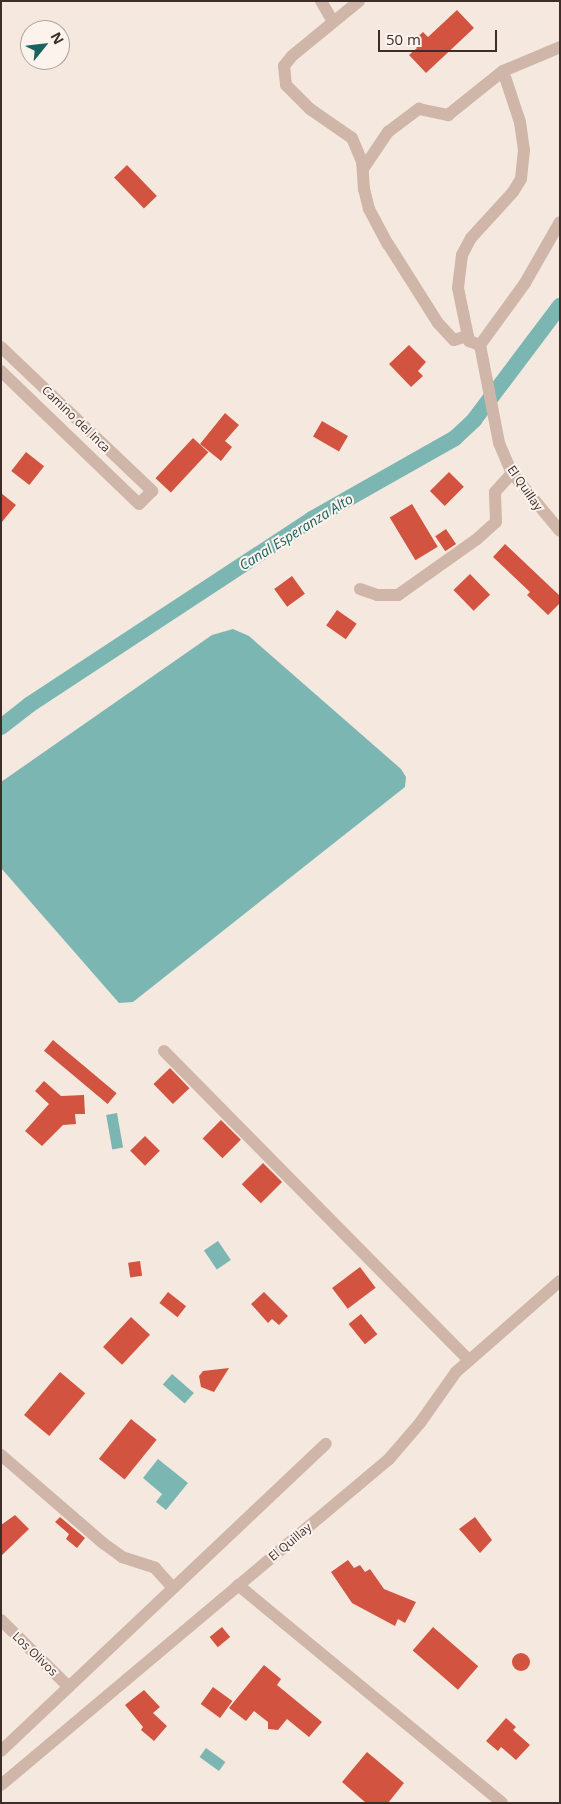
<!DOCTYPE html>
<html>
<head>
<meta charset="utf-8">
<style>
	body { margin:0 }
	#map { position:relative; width:561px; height:1804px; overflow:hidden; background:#f5e9df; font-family:"Open Sans",sans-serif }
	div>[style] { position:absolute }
	.water>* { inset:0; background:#7bb6b2; transform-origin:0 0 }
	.canal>* { height:16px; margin:-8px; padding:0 8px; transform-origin:8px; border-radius:8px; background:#7bb6b2 }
	.building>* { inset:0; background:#d25440; transform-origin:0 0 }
	.round { border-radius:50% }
	.minor>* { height:12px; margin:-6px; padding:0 6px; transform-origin:6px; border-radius:6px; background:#d0b6a9 }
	span { translate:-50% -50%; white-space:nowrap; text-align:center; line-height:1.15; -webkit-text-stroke:4px #fcf3ed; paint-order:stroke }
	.street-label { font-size:12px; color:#3c2d29 }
	.water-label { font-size:14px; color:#1a6360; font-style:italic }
	.frame { position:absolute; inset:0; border:2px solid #3c2d29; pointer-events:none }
	.north { position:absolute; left:20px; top:20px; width:50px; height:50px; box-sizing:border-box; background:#fcf3ed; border:1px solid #afa49f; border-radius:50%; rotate:61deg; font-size:14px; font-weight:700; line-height:20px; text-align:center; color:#3c2d29 }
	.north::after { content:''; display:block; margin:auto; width:18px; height:22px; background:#1a6360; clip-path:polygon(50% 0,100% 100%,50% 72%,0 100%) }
	.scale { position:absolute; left:378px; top:30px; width:119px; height:22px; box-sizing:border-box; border:2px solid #3c2d29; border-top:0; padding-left:6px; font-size:15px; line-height:18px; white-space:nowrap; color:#3c2d29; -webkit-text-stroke:4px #fcf3ed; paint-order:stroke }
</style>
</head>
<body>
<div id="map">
	<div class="water">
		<div style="clip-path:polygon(233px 629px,249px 636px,401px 769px,406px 777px,405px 787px,133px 1002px,119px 1003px,1px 868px,1px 782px,212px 635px)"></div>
		<div style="left:117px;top:1113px;width:35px;height:11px;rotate:80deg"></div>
		<div style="left:218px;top:1241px;width:23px;height:17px;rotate:56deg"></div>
		<div style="left:172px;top:1374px;width:29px;height:14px;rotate:41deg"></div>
		<div style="clip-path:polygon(158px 1459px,188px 1483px,166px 1510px,156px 1502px,162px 1494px,143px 1478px)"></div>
		<div style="left:206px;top:1748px;width:24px;height:11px;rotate:36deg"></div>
	</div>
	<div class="canal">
		<div style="left:1px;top:727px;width:36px;rotate:-38deg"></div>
		<div style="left:29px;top:705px;width:339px;rotate:-33.3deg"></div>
		<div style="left:312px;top:519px;width:164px;rotate:-29.5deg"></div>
		<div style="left:455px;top:438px;width:26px;rotate:-43deg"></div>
		<div style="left:474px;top:420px;width:143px;rotate:-53deg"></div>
	</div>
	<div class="building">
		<div style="clip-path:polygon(457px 10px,474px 28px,426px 73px,409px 55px,417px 48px,412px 42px,423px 32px,428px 37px)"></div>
		<div style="left:127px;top:165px;width:43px;height:18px;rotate:46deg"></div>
		<div style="clip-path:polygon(409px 345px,426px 362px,418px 371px,423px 376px,411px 387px,389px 364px)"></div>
		<div style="clip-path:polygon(225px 413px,239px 425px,225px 441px,232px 447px,221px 461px,200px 444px)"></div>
		<div style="left:322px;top:421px;width:30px;height:18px;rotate:30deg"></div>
		<div style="left:193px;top:438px;width:21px;height:55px;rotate:43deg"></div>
		<div style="left:26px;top:452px;width:23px;height:24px;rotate:38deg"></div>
		<div style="left:449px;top:472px;width:21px;height:27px;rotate:45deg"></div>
		<div style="clip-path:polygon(1px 493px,16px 505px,1px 523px)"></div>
		<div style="left:412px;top:504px;width:50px;height:26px;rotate:59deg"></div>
		<div style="left:446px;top:529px;width:18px;height:13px;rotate:56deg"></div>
		<div style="clip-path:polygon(505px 544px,560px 596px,560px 603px,548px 615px,527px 595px,530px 592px,493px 557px)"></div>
		<div style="left:470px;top:574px;width:29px;height:23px;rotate:46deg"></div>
		<div style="left:292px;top:576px;width:22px;height:22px;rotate:54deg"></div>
		<div style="left:337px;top:610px;width:24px;height:19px;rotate:35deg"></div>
		<div style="left:53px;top:1040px;width:83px;height:14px;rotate:40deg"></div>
		<div style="left:170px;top:1068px;width:28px;height:23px;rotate:46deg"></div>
		<div style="clip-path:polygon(44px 1081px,61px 1096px,84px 1095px,85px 1114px,75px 1114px,76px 1124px,63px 1125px,42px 1146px,25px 1131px,49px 1104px,35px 1091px)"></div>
		<div style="left:221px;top:1120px;width:28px;height:26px;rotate:45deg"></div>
		<div style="left:145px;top:1136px;width:21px;height:21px;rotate:45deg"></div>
		<div style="left:263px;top:1163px;width:27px;height:30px;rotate:45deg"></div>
		<div style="left:140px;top:1261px;width:15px;height:12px;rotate:82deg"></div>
		<div style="left:360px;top:1267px;width:26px;height:35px;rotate:53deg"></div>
		<div style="left:168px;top:1292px;width:23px;height:14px;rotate:38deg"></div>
		<div style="clip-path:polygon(264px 1292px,288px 1316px,279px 1325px,272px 1319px,268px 1323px,251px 1304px)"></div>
		<div style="left:361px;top:1314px;width:26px;height:16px;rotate:51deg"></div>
		<div style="left:131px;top:1317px;width:26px;height:41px;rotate:43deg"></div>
		<div style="clip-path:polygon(229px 1368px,214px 1392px,201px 1387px,199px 1376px,203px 1371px)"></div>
		<div style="left:60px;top:1372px;width:33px;height:56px;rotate:40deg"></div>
		<div style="left:131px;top:1419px;width:33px;height:51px;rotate:39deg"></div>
		<div style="clip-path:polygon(15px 1515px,29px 1529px,1px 1556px,1px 1525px)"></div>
		<div style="clip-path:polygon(60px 1517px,85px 1538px,77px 1548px,66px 1539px,69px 1534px,55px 1522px)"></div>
		<div style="clip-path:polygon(475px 1517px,492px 1540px,480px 1553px,459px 1529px)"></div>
		<div style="clip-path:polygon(348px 1560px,354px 1568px,360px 1565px,365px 1572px,370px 1569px,384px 1589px,416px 1602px,405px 1623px,398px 1619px,395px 1626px,352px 1603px,331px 1572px)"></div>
		<div style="left:222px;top:1627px;width:13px;height:16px;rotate:51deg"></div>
		<div style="left:433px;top:1627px;width:60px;height:31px;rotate:41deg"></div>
		<div class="round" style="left:512px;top:1653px;width:18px;height:18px"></div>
		<div style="clip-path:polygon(264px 1665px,281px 1679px,277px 1685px,322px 1722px,309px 1737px,287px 1719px,278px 1730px,268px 1729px,268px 1722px,254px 1711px,246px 1721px,229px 1708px)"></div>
		<div style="left:213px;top:1687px;width:24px;height:21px;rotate:36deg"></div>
		<div style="clip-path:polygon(144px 1690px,160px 1707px,153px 1713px,167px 1726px,154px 1741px,141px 1730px,143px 1727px,125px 1705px)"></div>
		<div style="clip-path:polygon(506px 1718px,516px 1727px,513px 1730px,530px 1745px,516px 1760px,501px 1747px,498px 1751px,486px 1741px)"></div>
		<div style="clip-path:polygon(367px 1752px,404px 1783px,388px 1803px,366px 1803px,342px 1782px)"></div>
	</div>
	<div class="minor">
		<div style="left:321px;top:1px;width:24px;rotate:60deg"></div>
		<div style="left:359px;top:1px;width:87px;rotate:140.6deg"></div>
		<div style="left:292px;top:56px;width:13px;rotate:129deg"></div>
		<div style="left:284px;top:66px;width:19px;rotate:84deg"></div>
		<div style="left:286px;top:85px;width:34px;rotate:45deg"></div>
		<div style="left:310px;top:109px;width:51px;rotate:34.6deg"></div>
		<div style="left:352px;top:138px;width:25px;rotate:67deg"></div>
		<div style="left:362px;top:161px;width:28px;rotate:86deg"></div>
		<div style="left:364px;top:189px;width:21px;rotate:76deg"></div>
		<div style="left:369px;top:209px;width:40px;rotate:62deg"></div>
		<div style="left:388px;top:244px;width:93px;rotate:57.7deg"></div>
		<div style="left:438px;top:323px;width:23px;rotate:47deg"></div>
		<div style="left:454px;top:340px;width:14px;rotate:-17deg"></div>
		<div style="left:503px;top:71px;width:54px;rotate:71.6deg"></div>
		<div style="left:520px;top:122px;width:28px;rotate:82deg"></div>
		<div style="left:524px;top:150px;width:29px;rotate:96deg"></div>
		<div style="left:521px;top:179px;width:15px;rotate:122deg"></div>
		<div style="left:513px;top:192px;width:62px;rotate:132.4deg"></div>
		<div style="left:471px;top:238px;width:19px;rotate:118deg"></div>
		<div style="left:462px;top:255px;width:33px;rotate:97deg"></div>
		<div style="left:458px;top:288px;width:54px;rotate:78.3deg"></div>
		<div style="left:469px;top:341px;width:12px;rotate:20deg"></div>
		<div style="left:480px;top:345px;width:100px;rotate:79deg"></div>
		<div style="left:499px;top:443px;width:33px;rotate:67deg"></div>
		<div style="left:512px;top:473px;width:75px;rotate:50.4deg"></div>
		<div style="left:363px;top:169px;width:45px;rotate:-56deg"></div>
		<div style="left:388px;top:132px;width:39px;rotate:-37deg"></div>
		<div style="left:419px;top:109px;width:30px;rotate:12deg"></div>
		<div style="left:448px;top:115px;width:70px;rotate:-38.7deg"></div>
		<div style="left:503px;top:71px;width:62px;rotate:-22.8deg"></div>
		<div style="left:480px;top:345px;width:77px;rotate:-54deg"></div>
		<div style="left:525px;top:283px;width:70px;rotate:-60.2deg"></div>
		<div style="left:1px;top:347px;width:209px;rotate:43.6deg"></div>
		<div style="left:152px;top:491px;width:18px;rotate:135deg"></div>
		<div style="left:139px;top:504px;width:192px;rotate:-136.1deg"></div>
		<div style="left:360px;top:589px;width:18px;rotate:19deg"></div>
		<div style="left:377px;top:595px;width:21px"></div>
		<div style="left:398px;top:595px;width:97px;rotate:-35.3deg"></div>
		<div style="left:477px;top:539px;width:25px;rotate:-42deg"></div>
		<div style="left:496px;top:522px;width:30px;rotate:-92deg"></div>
		<div style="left:495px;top:492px;width:25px;rotate:-48deg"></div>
		<div style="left:164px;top:1051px;width:434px;rotate:45.4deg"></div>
		<div style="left:1px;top:1455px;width:135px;rotate:40.8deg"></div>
		<div style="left:103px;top:1543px;width:24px;rotate:36deg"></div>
		<div style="left:122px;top:1557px;width:35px;rotate:18deg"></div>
		<div style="left:155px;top:1568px;width:27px;rotate:48deg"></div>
		<div style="left:238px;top:1585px;width:342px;rotate:39.5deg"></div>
		<div style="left:1px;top:1620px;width:95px;rotate:44.6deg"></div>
		<div style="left:1px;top:1751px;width:447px;rotate:-43.4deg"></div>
		<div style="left:1px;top:1785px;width:507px;rotate:-40.04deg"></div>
		<div style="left:389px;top:1459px;width:48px;rotate:-49.3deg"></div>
		<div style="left:420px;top:1423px;width:62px;rotate:-54.8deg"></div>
		<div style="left:456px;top:1372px;width:138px;rotate:-41.2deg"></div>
	</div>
	<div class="street-label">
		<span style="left:76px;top:419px;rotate:44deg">Camino del Inca</span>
		<span style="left:525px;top:488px;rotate:55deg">El Quillay</span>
		<span style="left:290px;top:1542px;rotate:-40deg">El Quillay</span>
		<span style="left:35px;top:1654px;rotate:44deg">Los Olivos</span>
	</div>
	<div class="water-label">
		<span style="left:296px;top:532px;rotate:-32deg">Canal Esperanza Alto</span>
	</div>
	<div class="frame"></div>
	<div class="north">N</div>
	<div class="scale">50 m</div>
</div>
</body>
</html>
